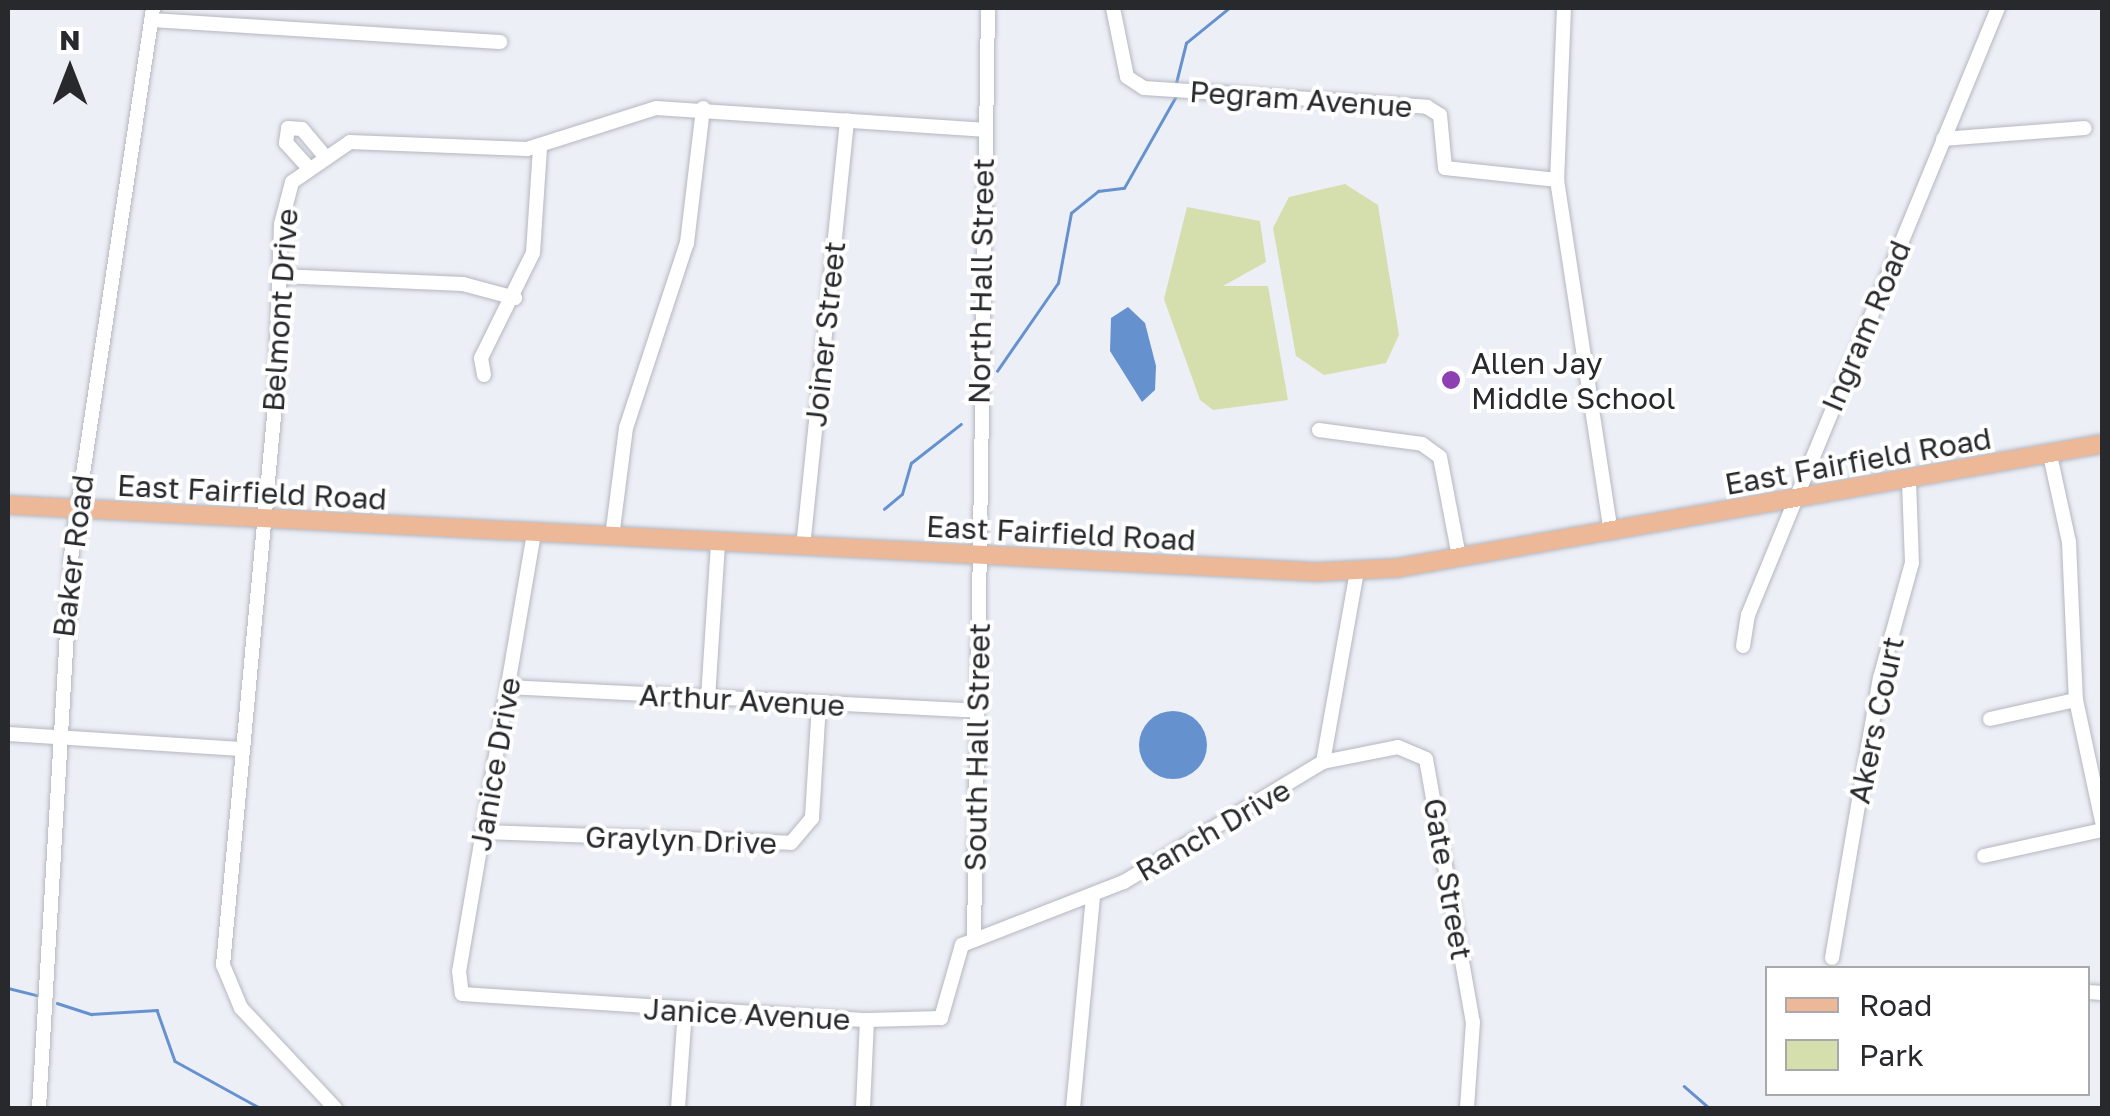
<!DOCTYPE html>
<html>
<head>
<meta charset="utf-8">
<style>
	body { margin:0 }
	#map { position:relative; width:2110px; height:1116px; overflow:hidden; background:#edeff7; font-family:"Golos Text",sans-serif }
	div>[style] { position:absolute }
	.green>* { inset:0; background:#d4dfad }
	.water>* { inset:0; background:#6592cf }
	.round { border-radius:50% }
	.stream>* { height:2.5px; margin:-1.25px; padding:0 1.25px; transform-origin:1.25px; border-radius:1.25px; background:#6592cf }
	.roads { filter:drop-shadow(0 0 2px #b4b7be) drop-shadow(0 0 2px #b4b7be) }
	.minor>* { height:14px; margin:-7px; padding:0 7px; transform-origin:7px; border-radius:7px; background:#fff }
	.major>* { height:18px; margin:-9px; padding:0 9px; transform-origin:9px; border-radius:9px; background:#ecb898 }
	.dots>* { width:28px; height:28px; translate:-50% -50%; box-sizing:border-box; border:5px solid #fff; border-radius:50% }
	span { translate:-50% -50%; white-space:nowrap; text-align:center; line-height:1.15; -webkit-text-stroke:8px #fff; paint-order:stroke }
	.street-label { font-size:30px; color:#28292c }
	.poi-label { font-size:30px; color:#28292c }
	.left { translate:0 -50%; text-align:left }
	.frame { position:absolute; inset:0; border:10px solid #28292c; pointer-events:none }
	.legend { position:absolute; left:1765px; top:966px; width:325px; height:130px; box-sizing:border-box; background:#fff; border:2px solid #a9a9ab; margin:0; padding:12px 18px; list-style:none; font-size:30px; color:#28292c }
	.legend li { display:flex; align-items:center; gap:20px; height:50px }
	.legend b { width:50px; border:2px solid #a9a9ab }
	.north { position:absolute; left:20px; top:20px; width:100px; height:100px; -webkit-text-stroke:8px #fff; paint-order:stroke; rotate:0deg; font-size:28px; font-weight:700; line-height:40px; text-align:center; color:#28292c }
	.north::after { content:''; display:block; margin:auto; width:35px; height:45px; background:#28292c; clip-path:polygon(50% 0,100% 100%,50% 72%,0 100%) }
</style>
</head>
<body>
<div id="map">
	<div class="green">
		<div style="clip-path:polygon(1345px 184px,1378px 205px,1399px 335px,1386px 363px,1324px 375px,1296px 356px,1273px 228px,1289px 197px)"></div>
		<div style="clip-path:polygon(1187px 207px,1260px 221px,1266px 262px,1223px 286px,1268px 286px,1288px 400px,1213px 410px,1200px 400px,1164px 299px)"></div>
	</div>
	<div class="water">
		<div style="clip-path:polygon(1128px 307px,1145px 323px,1156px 366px,1155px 390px,1142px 402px,1110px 351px,1111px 318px)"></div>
		<div class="round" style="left:1139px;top:711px;width:68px;height:68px"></div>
	</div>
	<div class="stream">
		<div style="left:1176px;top:83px;width:41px;rotate:-76deg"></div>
		<div style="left:1186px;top:43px;width:55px;rotate:-39.1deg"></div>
		<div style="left:997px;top:371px;width:107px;rotate:-55.3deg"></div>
		<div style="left:1058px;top:283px;width:71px;rotate:-79.5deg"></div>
		<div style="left:1071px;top:213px;width:35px;rotate:-39deg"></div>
		<div style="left:1098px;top:191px;width:26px;rotate:-7deg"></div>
		<div style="left:1124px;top:188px;width:106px;rotate:-60.5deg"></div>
		<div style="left:884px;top:509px;width:23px;rotate:-40deg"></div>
		<div style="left:902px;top:494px;width:32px;rotate:-74deg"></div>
		<div style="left:911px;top:463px;width:63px;rotate:-38deg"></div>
		<div style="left:8px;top:988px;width:29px;rotate:14deg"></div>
		<div style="left:57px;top:1003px;width:36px;rotate:18deg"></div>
		<div style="left:91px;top:1014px;width:66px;rotate:-3.5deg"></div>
		<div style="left:157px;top:1010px;width:54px;rotate:70.6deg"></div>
		<div style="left:175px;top:1061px;width:97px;rotate:28.9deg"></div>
		<div style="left:1684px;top:1086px;width:33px;rotate:41deg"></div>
	</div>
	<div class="roads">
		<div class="minor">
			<div style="left:1113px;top:8px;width:70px;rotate:78.5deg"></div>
			<div style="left:1127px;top:77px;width:20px;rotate:33deg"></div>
			<div style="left:1144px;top:88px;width:284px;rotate:3.8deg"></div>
			<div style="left:1427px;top:107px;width:15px;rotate:32deg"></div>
			<div style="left:1440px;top:115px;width:53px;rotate:84.6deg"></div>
			<div style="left:1445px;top:168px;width:113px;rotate:6.1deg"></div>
			<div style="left:1564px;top:8px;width:172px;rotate:92.3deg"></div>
			<div style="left:1557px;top:180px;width:355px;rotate:81.3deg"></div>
			<div style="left:151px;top:20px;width:350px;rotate:3.6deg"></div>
			<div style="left:1943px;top:139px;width:142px;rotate:-4.4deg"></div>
			<div style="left:306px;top:165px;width:30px;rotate:-132deg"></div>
			<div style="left:286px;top:143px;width:15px;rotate:-82deg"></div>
			<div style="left:288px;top:128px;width:14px;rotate:4deg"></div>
			<div style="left:302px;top:129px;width:31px;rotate:50deg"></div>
			<div style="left:280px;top:276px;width:183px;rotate:2.5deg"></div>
			<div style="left:463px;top:284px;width:54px;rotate:15.1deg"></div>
			<div style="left:484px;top:375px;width:17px;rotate:-100deg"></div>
			<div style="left:481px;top:358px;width:117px;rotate:-63.7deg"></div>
			<div style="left:533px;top:253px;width:106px;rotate:-86.2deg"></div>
			<div style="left:1319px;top:430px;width:104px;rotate:7.7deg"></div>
			<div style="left:1422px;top:444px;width:22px;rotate:36deg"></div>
			<div style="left:1440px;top:457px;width:102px;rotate:79.2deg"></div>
			<div style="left:2050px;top:455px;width:89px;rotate:77.7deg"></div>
			<div style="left:2069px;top:542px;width:158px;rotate:87.5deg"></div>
			<div style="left:2076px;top:700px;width:124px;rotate:77.9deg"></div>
			<div style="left:534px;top:533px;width:444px;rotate:99.7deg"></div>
			<div style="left:459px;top:971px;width:23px;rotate:83deg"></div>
			<div style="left:462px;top:994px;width:406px;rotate:3.7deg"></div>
			<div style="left:867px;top:1020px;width:74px;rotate:-1.5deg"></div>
			<div style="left:941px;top:1018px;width:76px;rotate:-74deg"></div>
			<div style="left:962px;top:945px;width:174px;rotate:-21.3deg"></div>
			<div style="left:1124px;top:882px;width:232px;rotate:-31.1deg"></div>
			<div style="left:1323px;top:762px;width:194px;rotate:-79.9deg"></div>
			<div style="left:612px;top:537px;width:110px;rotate:-82.7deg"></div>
			<div style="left:626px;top:428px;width:195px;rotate:-71.8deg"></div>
			<div style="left:687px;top:243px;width:136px;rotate:-83.2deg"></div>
			<div style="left:803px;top:547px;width:429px;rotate:-84.1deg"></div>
			<div style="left:1743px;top:646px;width:31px;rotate:-81deg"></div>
			<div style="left:1748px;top:615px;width:656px;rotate:-67.62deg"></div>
			<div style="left:509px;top:687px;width:468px;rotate:2.9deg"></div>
			<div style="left:708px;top:698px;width:155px;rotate:-86.3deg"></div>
			<div style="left:1990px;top:719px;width:88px;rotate:-12.5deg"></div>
			<div style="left:8px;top:734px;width:230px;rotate:3.7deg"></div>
			<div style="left:1323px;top:762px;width:76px;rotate:-11.3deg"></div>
			<div style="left:1398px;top:747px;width:30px;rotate:23deg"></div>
			<div style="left:1426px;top:759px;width:267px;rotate:79.9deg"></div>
			<div style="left:1473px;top:1022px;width:86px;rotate:94deg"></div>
			<div style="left:483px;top:832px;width:308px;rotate:2deg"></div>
			<div style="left:791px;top:843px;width:33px;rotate:-50deg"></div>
			<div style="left:812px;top:818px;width:114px;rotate:-86.5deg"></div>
			<div style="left:1984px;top:856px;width:121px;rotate:-12.4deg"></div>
			<div style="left:974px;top:939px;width:931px;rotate:-89.14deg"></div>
			<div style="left:1832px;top:958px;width:284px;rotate:-80.3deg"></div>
			<div style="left:1880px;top:678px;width:119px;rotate:-74.5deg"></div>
			<div style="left:1912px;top:563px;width:82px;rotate:-92.1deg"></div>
			<div style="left:2088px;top:992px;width:14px;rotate:4deg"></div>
			<div style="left:39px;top:1108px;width:562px;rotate:-86.63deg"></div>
			<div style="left:72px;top:547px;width:545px;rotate:-81.45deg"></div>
			<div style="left:335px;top:1108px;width:137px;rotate:-133.2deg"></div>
			<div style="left:241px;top:1008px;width:47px;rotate:-112.7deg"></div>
			<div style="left:223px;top:965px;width:561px;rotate:-84.69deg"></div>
			<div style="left:275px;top:406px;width:182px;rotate:-88.1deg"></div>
			<div style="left:281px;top:224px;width:43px;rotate:-75.3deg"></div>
			<div style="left:292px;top:182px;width:70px;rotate:-34.6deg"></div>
			<div style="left:350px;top:142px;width:177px;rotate:2.3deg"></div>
			<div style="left:527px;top:149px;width:135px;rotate:-17.6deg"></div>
			<div style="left:656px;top:108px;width:328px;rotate:3.8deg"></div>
			<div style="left:678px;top:1108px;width:97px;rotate:-85.9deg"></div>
			<div style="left:863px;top:1108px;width:88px;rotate:-87.4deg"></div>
			<div style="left:1073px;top:1108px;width:213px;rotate:-84.6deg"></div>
		</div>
		<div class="major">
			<div style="left:8px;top:505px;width:1311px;rotate:2.93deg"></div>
			<div style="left:1317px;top:572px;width:80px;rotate:-2.9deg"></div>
			<div style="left:1397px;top:568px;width:716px;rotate:-9.98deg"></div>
		</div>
	</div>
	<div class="dots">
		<div style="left:1451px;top:380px;background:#8c40b1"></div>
	</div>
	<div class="street-label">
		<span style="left:1301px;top:99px;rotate:4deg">Pegram Avenue</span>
		<span style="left:981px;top:281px;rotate:-89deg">North Hall Street</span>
		<span style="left:280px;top:310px;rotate:-86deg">Belmont Drive</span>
		<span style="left:1866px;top:326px;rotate:-67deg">Ingram Road</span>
		<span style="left:825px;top:334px;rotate:-84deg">Joiner Street</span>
		<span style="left:1858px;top:461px;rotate:-10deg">East Fairfield Road</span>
		<span style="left:252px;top:492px;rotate:3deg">East Fairfield Road</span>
		<span style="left:1061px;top:533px;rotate:3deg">East Fairfield Road</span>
		<span style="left:73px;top:556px;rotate:-83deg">Baker Road</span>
		<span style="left:742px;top:700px;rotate:3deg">Arthur Avenue</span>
		<span style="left:1876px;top:720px;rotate:-78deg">Akers Court</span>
		<span style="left:977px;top:747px;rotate:-89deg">South Hall Street</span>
		<span style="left:495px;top:764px;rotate:-80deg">Janice Drive</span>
		<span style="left:1213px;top:830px;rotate:-30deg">Ranch Drive</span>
		<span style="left:681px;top:840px;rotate:2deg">Graylyn Drive</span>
		<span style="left:1448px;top:879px;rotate:80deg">Gate Street</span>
		<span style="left:747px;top:1014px;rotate:3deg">Janice Avenue</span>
	</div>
	<div class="poi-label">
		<span class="left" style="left:1471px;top:380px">Allen Jay<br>Middle School</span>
	</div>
	<div class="frame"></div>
	<ul class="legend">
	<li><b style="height:12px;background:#ecb898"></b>Road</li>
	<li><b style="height:28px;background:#d4dfad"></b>Park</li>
	</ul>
	<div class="north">N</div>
</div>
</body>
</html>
